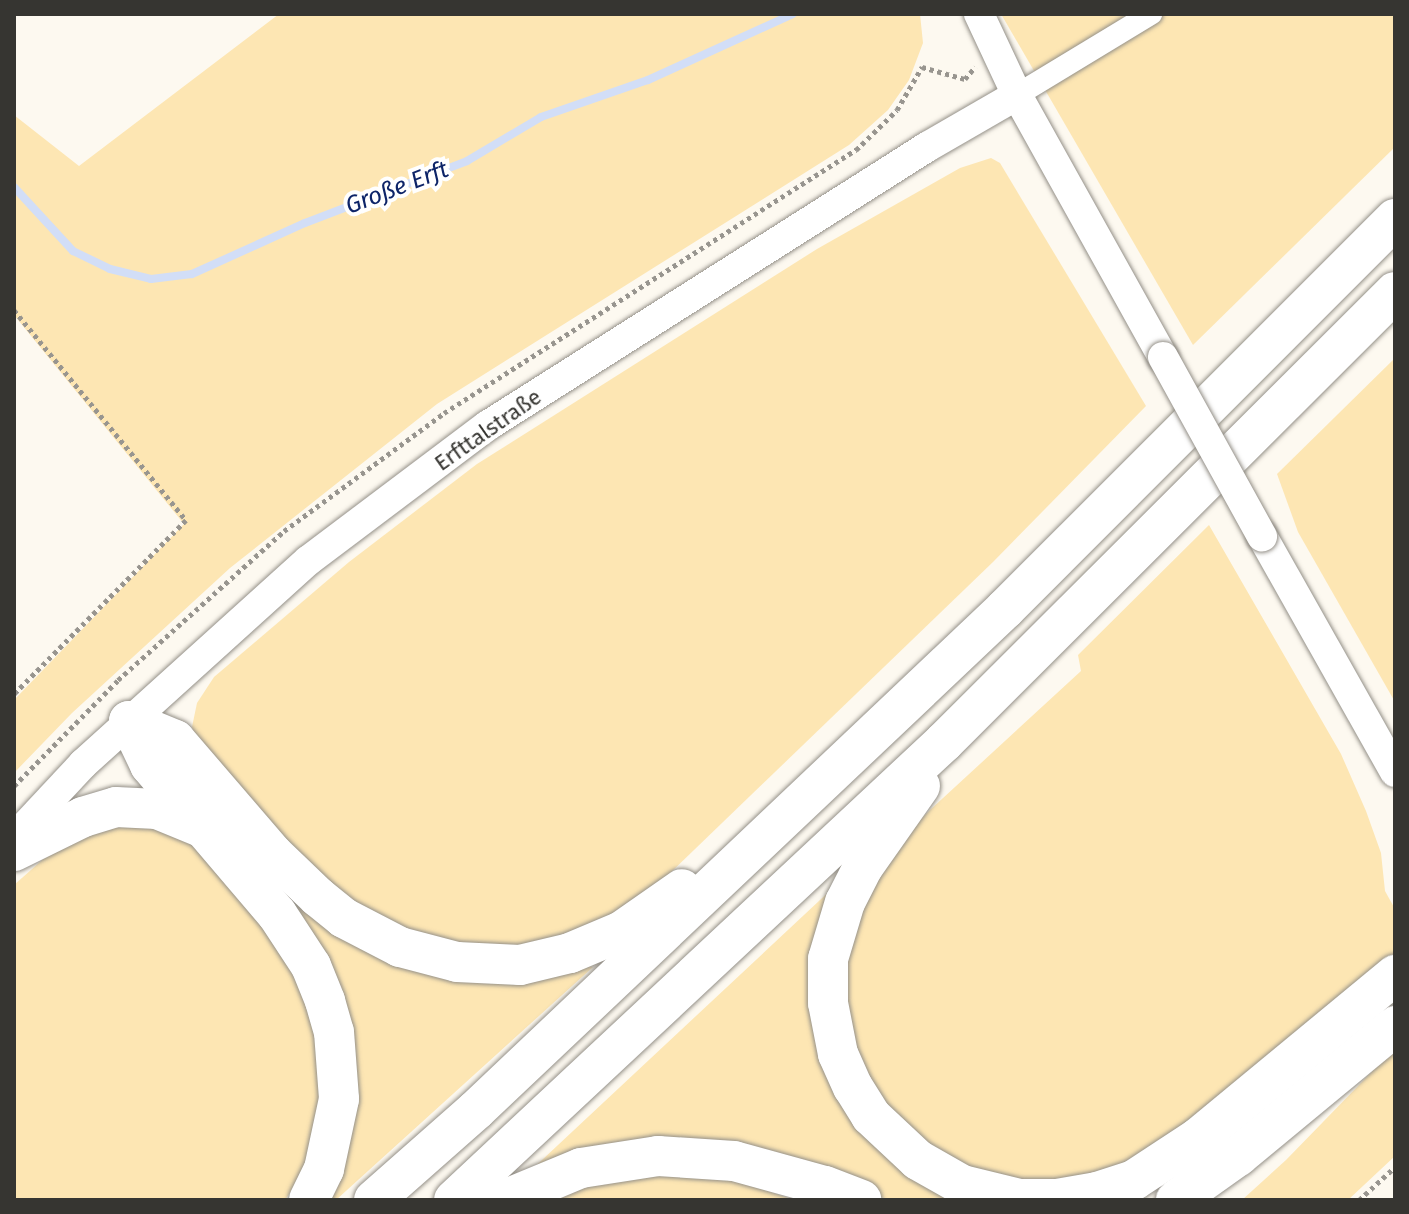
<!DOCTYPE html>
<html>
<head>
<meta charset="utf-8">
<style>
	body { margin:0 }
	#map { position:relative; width:1409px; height:1214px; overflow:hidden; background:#fdf9f0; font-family:"Fira Sans",sans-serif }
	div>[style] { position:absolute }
	.green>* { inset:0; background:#fde6b3 }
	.stream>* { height:8px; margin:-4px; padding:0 4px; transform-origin:4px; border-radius:4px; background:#d2def7 }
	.path>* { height:5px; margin-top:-2.5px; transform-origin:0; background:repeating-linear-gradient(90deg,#98958f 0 4px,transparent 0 8px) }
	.roads { filter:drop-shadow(0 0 2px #949088) drop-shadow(0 0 2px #949088) }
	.street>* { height:22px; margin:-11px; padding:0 11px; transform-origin:11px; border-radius:11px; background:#fff }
	.secondary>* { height:30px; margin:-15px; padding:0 15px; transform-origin:15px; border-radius:15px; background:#fff }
	.highway>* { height:40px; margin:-20px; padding:0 20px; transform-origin:20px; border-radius:20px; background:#fff }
	.bridges { filter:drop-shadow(0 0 2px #949088) drop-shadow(0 0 2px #949088) }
	.secondary-bridge>* { height:30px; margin:-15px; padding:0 15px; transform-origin:15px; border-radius:15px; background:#fff }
	span { translate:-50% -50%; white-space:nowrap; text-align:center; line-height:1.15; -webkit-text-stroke:8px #fff; paint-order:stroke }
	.street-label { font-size:22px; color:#363531 }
	.water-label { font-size:24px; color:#0d2468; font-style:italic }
	.frame { position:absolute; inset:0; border:16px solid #363531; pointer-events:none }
</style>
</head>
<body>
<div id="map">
	<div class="green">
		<div style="clip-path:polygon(279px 14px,920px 14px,923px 43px,909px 80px,888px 110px,849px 145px,437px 404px,230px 568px,72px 713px,14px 773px,14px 700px,184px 524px,14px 315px,14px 115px,79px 166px)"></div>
		<div style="clip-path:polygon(1001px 14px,1395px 14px,1395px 147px,1193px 345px)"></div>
		<div style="clip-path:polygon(991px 158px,1000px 163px,1146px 406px,993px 562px,638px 904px,552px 947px,448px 947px,354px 906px,300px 860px,198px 746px,192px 727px,197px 703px,214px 677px,349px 562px,477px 464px,817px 249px,960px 168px)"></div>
		<div style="clip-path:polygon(1395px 358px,1395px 702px,1298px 532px,1277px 474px)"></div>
		<div style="clip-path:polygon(1209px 525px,1341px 754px,1366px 811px,1381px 853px,1385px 891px,1395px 909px,1395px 954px,1137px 1164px,1038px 1186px,980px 1176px,899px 1128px,849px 1048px,843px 953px,877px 863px,930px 810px,1081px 671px,1078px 655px)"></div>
		<div style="clip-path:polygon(198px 786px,356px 939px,593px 967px,336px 1200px,329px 1200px,349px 1049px)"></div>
		<div style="clip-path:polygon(101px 822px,183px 831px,293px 962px,326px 1056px,314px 1157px,285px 1200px,14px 1200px,14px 885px,49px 854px)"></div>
		<div style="clip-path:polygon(835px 886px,823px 1051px,971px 1200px,889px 1200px,816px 1171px,527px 1174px)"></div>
		<div style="clip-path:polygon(1395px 1048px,1395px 1156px,1348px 1200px,1242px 1200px,1286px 1160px)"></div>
		<div style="clip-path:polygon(657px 1175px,733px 1179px,794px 1200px,541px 1200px,591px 1182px)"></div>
	</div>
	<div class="stream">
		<div style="left:14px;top:187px;width:87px;rotate:47.3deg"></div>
		<div style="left:73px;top:251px;width:41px;rotate:25.9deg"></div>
		<div style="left:110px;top:269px;width:42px;rotate:13.7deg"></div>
		<div style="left:151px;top:279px;width:41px;rotate:-7deg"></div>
		<div style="left:192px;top:274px;width:124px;rotate:-24.3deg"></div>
		<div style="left:305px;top:223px;width:173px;rotate:-20.9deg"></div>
		<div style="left:467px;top:161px;width:86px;rotate:-30.7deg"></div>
		<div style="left:541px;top:117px;width:113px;rotate:-19.1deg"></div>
		<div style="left:648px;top:80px;width:159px;rotate:-24.5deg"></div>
	</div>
	<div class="path">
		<div style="left:14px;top:310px;width:271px;rotate:50.7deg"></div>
		<div style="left:186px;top:520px;width:245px;rotate:134.7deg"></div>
		<div style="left:14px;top:786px;width:148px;rotate:-45.5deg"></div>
		<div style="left:118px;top:680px;width:223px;rotate:-41.9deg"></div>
		<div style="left:284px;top:531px;width:199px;rotate:-36.4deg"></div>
		<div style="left:444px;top:413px;width:489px;rotate:-32.6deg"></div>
		<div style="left:856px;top:150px;width:57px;rotate:-44.3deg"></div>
		<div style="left:897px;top:110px;width:50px;rotate:-59.8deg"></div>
		<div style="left:922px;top:67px;width:45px;rotate:15.6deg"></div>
		<div style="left:965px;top:79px;width:16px;rotate:-50deg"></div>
		<div style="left:1359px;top:1200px;width:49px;rotate:-42.5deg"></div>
	</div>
	<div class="roads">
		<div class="street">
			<div style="left:1017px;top:95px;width:157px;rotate:-31.2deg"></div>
		</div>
		<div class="secondary">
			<div style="left:979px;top:14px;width:89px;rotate:64.9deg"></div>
			<div style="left:1017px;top:95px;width:300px;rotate:60.9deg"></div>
			<div style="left:1262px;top:536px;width:271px;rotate:60.6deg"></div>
			<div style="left:14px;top:838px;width:101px;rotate:-47deg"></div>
			<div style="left:83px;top:764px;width:304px;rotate:-42.1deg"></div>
			<div style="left:309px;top:560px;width:223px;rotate:-37deg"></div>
			<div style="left:487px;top:426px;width:521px;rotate:-32.38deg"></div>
			<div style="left:927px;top:147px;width:104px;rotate:-30deg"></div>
		</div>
		<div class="highway">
			<div style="left:129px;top:721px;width:50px;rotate:22.4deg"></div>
			<div style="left:175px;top:740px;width:150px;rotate:49.3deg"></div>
			<div style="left:273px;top:854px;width:62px;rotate:43.7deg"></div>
			<div style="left:318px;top:897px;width:33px;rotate:39deg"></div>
			<div style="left:344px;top:918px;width:63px;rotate:27.4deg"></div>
			<div style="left:400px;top:947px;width:59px;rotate:14.7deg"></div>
			<div style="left:457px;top:962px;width:63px;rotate:2.7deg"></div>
			<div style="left:520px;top:965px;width:51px;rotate:-13.5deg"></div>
			<div style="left:570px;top:953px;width:56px;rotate:-22.9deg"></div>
			<div style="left:622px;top:931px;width:73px;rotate:-35deg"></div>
			<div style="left:129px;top:721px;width:49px;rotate:64.5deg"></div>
			<div style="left:150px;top:765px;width:196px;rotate:49.6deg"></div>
			<div style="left:277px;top:914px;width:62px;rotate:56.8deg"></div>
			<div style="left:311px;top:966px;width:38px;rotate:68deg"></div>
			<div style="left:325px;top:1001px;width:32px;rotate:74deg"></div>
			<div style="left:334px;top:1032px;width:67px;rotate:85.7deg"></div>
			<div style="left:339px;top:1099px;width:72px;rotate:102.1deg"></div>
			<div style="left:324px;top:1169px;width:34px;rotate:116deg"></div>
			<div style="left:920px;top:786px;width:99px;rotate:125.1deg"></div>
			<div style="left:863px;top:867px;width:39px;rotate:117deg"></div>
			<div style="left:845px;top:902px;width:59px;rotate:106.6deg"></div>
			<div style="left:828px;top:959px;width:44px;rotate:90deg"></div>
			<div style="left:828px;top:1003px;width:52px;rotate:78.9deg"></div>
			<div style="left:838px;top:1054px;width:36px;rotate:66deg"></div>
			<div style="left:853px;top:1087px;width:34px;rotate:58deg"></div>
			<div style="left:871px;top:1116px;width:64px;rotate:43.1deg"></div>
			<div style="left:918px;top:1160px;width:51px;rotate:29.6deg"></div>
			<div style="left:962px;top:1185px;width:60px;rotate:13.6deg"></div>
			<div style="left:1020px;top:1199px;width:37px"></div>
			<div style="left:1057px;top:1199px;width:41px;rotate:-9.9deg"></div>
			<div style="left:1097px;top:1192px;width:39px;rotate:-18deg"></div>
			<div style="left:1134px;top:1180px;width:77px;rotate:-33.3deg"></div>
			<div style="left:1198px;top:1138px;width:256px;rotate:-39.6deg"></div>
			<div style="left:14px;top:851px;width:77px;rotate:-26.2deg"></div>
			<div style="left:83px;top:817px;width:34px;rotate:-17deg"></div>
			<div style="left:116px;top:807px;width:41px;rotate:2.8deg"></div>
			<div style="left:157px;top:809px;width:48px;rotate:22.2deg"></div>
			<div style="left:374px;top:1200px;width:136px;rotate:-41.4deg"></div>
			<div style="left:476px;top:1110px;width:729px;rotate:-43.44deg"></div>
			<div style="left:1005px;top:609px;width:552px;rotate:-45deg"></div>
			<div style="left:454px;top:1200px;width:671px;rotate:-43.07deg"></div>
			<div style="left:944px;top:742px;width:637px;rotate:-44.94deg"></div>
			<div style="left:504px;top:1200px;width:83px;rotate:-22.6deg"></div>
			<div style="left:581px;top:1168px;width:78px;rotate:-8.9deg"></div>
			<div style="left:658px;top:1156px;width:76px;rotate:3.8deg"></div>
			<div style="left:734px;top:1161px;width:94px;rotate:15.4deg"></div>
			<div style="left:825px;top:1186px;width:39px;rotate:21deg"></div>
			<div style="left:1176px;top:1200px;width:76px;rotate:-35.4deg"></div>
			<div style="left:1238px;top:1156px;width:204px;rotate:-39.6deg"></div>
		</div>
	</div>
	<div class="bridges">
		<div class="secondary-bridge">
			<div style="left:1163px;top:357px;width:205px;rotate:61.1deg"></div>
		</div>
	</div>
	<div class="street-label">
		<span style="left:488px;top:430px;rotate:-35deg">Erfttalstraße</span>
	</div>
	<div class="water-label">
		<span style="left:397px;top:188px;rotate:-21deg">Große Erft</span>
	</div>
	<div class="frame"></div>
</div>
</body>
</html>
